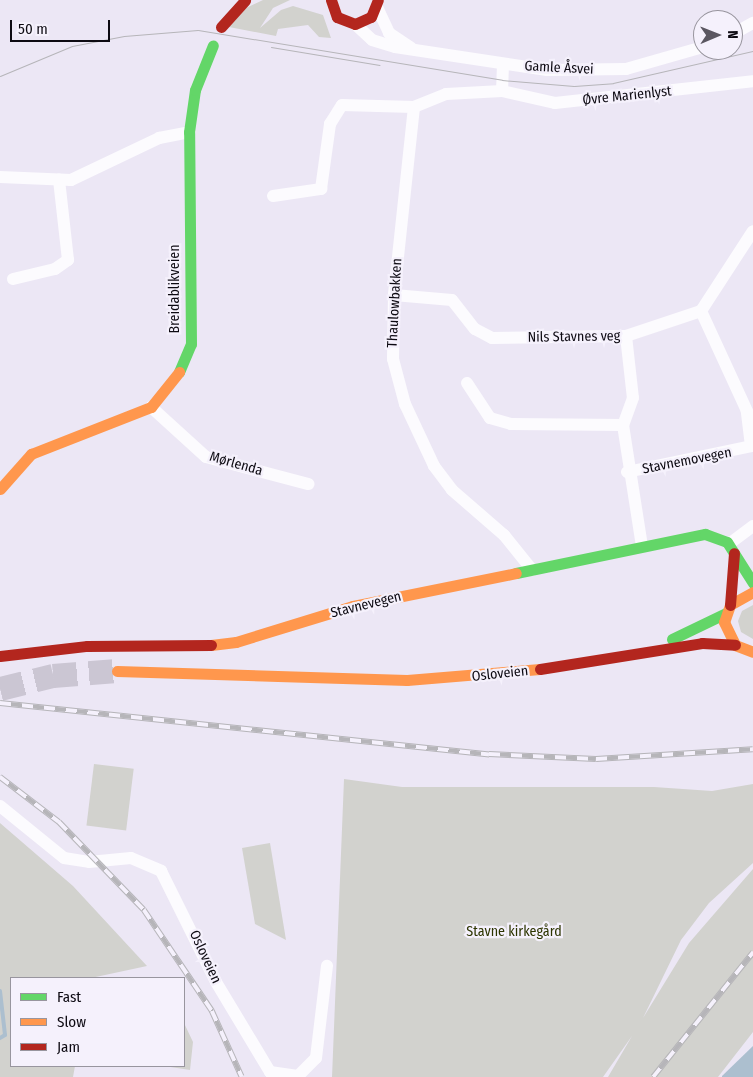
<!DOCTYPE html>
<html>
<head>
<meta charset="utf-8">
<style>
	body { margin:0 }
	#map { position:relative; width:753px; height:1077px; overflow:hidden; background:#ece7f5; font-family:"Fira Sans Condensed",sans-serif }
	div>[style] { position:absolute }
	.green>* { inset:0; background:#d2d2ce; transform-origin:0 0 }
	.water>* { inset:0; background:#acbfcf }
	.stream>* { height:4px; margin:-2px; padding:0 2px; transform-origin:2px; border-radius:2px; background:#acbfcf }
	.highway-tunnel>* { height:24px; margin-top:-12px; transform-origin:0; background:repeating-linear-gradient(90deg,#cbc6d3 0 24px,transparent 0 36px) }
	.street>* { height:12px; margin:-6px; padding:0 6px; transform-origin:6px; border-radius:6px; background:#fcfbfe }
	.fast>* { height:11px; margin:-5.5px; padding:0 5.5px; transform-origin:5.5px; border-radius:5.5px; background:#63d668 }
	.slow>* { height:11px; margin:-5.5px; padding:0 5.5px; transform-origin:5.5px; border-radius:5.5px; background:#ff974d }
	.jam>* { height:11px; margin:-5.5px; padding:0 5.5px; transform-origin:5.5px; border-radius:5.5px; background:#b3261e }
	.tram>* { height:1px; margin:-0.5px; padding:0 0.5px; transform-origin:0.5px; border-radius:0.5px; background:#b6b5b9 }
	.rail>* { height:5.5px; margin-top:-2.75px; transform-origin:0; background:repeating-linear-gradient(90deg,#f5f1fc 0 11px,#b6b5b9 0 22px); box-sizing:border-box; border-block:1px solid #b6b5b9 }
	span { translate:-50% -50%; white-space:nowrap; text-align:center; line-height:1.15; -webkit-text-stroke:4.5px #f5f1fc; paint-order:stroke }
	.street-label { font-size:14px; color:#0d0a12 }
	.park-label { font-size:14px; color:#2d3501 }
	.legend { position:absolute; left:10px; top:977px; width:175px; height:90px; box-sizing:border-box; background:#f5f1fc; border:1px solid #98959e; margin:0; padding:6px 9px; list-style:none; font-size:15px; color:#0d0a12 }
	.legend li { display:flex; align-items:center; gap:10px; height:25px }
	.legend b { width:25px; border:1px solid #98959e }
	.north { position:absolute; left:693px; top:10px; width:50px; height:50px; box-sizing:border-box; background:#f5f1fc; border:1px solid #98959e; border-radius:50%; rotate:89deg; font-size:14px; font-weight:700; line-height:20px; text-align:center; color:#0d0a12 }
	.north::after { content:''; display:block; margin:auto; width:18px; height:22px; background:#5b5761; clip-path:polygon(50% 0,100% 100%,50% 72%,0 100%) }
	.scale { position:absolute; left:10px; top:20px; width:100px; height:22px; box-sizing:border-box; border:2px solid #0d0a12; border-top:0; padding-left:6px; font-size:15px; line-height:18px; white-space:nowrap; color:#0d0a12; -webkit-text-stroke:4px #f5f1fc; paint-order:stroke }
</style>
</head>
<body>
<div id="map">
	<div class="green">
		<div style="clip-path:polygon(263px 0,290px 0,273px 8px,260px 28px,281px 10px,293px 6px,323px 15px,331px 38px,319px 37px,308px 25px,278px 29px,276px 36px,229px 27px,246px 8px)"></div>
		<div style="clip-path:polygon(753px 605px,753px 639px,741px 632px,738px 621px,742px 611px)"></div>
		<div style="left:94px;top:764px;width:40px;height:62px;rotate:7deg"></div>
		<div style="clip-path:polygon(344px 779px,402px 787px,654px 787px,712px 791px,753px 784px,753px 863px,709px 903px,681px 940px,643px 1018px,689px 943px,753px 869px,753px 1032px,718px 1077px,608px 1077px,632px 1036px,603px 1077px,332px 1077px)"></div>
		<div style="clip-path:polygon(0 823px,73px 886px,147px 966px,91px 978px,11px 978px,11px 1066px,75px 1066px,73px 1077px,0 1077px)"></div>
		<div style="clip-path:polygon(270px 843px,286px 940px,255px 924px,242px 848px)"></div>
		<div style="clip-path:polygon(184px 1023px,193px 1042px,190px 1070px,164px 1066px,184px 1066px)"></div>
	</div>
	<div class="water">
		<div style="clip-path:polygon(753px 1046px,753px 1077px,722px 1077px,722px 1076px)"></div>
	</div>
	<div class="stream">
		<div style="left:0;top:991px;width:44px;rotate:83.5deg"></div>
		<div style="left:5px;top:1035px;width:6px;rotate:149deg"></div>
	</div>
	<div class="highway-tunnel">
		<div style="left:0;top:689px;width:55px;rotate:-13.8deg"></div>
		<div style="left:53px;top:676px;width:64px;rotate:-4.5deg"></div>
	</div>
	<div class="street">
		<div style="left:377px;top:7px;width:29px;rotate:65deg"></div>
		<div style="left:389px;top:33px;width:27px;rotate:34deg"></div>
		<div style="left:355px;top:24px;width:23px;rotate:43deg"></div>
		<div style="left:372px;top:40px;width:24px;rotate:17deg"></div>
		<div style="left:395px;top:47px;width:154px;rotate:8.6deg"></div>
		<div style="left:547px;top:70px;width:79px;rotate:-0.7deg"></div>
		<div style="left:626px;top:69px;width:80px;rotate:-15.9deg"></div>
		<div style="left:733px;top:34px;width:23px;rotate:-29deg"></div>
		<div style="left:503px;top:64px;width:27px;rotate:92deg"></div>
		<div style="left:502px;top:91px;width:56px;rotate:176.9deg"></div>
		<div style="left:446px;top:94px;width:35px;rotate:158deg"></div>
		<div style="left:414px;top:107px;width:189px;rotate:96.1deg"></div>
		<div style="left:394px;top:295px;width:64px;rotate:90.9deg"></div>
		<div style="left:393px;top:359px;width:47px;rotate:75.1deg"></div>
		<div style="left:405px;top:404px;width:68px;rotate:64.9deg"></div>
		<div style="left:434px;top:466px;width:30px;rotate:53deg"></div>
		<div style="left:452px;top:490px;width:69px;rotate:40.9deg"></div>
		<div style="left:504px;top:535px;width:45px;rotate:51.3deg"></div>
		<div style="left:502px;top:91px;width:54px;rotate:12.8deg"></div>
		<div style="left:555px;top:103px;width:199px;rotate:-6.3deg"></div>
		<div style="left:0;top:177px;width:71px;rotate:2.4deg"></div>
		<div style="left:71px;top:180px;width:98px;rotate:-25.5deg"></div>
		<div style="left:159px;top:138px;width:31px;rotate:-11deg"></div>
		<div style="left:273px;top:196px;width:49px;rotate:-8.3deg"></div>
		<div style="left:321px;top:189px;width:66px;rotate:-82.1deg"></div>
		<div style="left:330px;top:124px;width:22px;rotate:-58deg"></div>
		<div style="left:342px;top:105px;width:72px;rotate:1.6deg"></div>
		<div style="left:13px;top:279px;width:43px;rotate:-13.4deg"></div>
		<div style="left:55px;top:269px;width:16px;rotate:-35deg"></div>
		<div style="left:68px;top:260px;width:81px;rotate:-96.4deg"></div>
		<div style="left:394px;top:295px;width:58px;rotate:4.9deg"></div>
		<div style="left:452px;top:300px;width:37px;rotate:52deg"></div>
		<div style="left:475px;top:329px;width:19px;rotate:28deg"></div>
		<div style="left:492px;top:338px;width:134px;rotate:-0.9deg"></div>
		<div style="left:626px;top:336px;width:79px;rotate:-18.4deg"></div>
		<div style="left:701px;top:311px;width:95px;rotate:-57deg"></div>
		<div style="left:626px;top:336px;width:62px;rotate:83.6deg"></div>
		<div style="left:633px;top:398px;width:29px;rotate:110deg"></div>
		<div style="left:623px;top:425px;width:122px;rotate:81.1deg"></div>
		<div style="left:467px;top:383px;width:42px;rotate:56.7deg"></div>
		<div style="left:490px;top:418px;width:22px;rotate:16deg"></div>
		<div style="left:511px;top:424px;width:112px;rotate:0.5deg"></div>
		<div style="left:151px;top:407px;width:74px;rotate:42.3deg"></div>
		<div style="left:206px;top:457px;width:106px;rotate:14.8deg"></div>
		<div style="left:627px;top:472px;width:127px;rotate:-11.8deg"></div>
		<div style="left:751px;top:446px;width:35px;rotate:-97deg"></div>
		<div style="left:747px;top:411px;width:110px;rotate:-114.7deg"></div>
		<div style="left:729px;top:544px;width:30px;rotate:-37deg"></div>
		<div style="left:0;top:806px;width:82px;rotate:39.1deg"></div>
		<div style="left:64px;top:858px;width:25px;rotate:9deg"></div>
		<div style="left:89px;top:862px;width:42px;rotate:-5.4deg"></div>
		<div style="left:131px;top:858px;width:33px;rotate:23deg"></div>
		<div style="left:161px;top:871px;width:124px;rotate:63.6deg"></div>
		<div style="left:216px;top:982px;width:105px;rotate:59deg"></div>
		<div style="left:270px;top:1072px;width:28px;rotate:8deg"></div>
		<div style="left:298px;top:1076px;width:25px;rotate:-45deg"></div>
		<div style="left:316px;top:1058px;width:93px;rotate:-83.2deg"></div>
	</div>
	<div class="fast">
		<div style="left:179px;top:372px;width:30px;rotate:-67deg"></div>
		<div style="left:191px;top:344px;width:212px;rotate:-90.5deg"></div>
		<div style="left:189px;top:132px;width:42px;rotate:-81.9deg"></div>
		<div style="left:195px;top:90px;width:48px;rotate:-68.2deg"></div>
		<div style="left:516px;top:573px;width:193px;rotate:-11.7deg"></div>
		<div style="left:705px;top:534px;width:23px;rotate:20deg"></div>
		<div style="left:727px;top:542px;width:49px;rotate:57.6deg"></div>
		<div style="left:672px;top:639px;width:60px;rotate:-25.7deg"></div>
	</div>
	<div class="slow">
		<div style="left:0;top:489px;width:47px;rotate:-48.5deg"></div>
		<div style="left:31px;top:454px;width:129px;rotate:-21.4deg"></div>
		<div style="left:151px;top:407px;width:45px;rotate:-51.3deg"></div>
		<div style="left:753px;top:592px;width:26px;rotate:151deg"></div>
		<div style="left:730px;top:605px;width:18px;rotate:109deg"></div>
		<div style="left:724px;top:622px;width:25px;rotate:64deg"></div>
		<div style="left:735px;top:645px;width:19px;rotate:21deg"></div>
		<div style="left:211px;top:645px;width:25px;rotate:-7deg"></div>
		<div style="left:236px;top:642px;width:122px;rotate:-17.1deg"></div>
		<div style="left:353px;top:606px;width:166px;rotate:-11.4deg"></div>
		<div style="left:117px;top:671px;width:290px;rotate:1.8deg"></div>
		<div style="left:407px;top:680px;width:133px;rotate:-4.7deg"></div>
	</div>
	<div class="jam">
		<div style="left:331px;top:0;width:18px;rotate:71deg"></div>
		<div style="left:337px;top:17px;width:19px;rotate:21deg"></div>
		<div style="left:355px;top:24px;width:17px;rotate:-24deg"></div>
		<div style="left:371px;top:17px;width:18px;rotate:-68deg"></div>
		<div style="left:221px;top:27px;width:36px;rotate:-48deg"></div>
		<div style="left:730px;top:605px;width:52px;rotate:-85.6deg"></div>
		<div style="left:0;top:656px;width:88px;rotate:-6.6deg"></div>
		<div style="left:87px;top:646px;width:124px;rotate:-0.5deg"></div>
		<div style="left:540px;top:669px;width:164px;rotate:-9.1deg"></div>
		<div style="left:702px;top:643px;width:33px;rotate:3deg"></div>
	</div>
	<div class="tram">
		<div style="left:271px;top:47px;width:110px;rotate:9.4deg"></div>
		<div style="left:0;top:76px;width:78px;rotate:-22.6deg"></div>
		<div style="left:72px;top:46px;width:53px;rotate:-10.9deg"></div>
		<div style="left:124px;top:36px;width:74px;rotate:-4.6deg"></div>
		<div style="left:198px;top:30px;width:308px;rotate:9.3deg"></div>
		<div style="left:502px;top:80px;width:72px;rotate:4.8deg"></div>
		<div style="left:574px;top:86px;width:39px;rotate:-4deg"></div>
		<div style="left:613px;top:83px;width:144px;rotate:-12.9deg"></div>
	</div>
	<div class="rail">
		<div style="left:0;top:703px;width:492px;rotate:6deg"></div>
		<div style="left:489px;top:754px;width:107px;rotate:2.7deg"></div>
		<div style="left:596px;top:759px;width:157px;rotate:-3.6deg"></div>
		<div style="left:0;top:777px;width:74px;rotate:37.3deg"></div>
		<div style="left:59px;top:822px;width:122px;rotate:46deg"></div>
		<div style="left:144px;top:910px;width:122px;rotate:56deg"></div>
		<div style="left:212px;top:1011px;width:72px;rotate:65.6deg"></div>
		<div style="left:653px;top:1077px;width:160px;rotate:-51.3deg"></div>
	</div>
	<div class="street-label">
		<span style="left:559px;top:68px;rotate:3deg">Gamle Åsvei</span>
		<span style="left:627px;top:96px;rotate:-6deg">Øvre Marienlyst</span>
		<span style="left:175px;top:289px;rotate:-90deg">Breidablikveien</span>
		<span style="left:395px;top:303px;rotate:-87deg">Thaulowbakken</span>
		<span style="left:574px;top:337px;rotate:-1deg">Nils Stavnes veg</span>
		<span style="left:687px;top:461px;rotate:-11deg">Stavnemovegen</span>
		<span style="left:236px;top:464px;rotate:16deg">Mørlenda</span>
		<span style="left:366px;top:605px;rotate:-14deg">Stavnevegen</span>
		<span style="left:500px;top:674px;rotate:-6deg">Osloveien</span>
		<span style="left:205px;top:957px;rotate:65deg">Osloveien</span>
	</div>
	<div class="park-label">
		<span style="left:514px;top:932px">Stavne kirkegård</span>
	</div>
	<ul class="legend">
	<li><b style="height:6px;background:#63d668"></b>Fast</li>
	<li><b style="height:6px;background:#ff974d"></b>Slow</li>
	<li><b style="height:6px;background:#b3261e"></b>Jam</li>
	</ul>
	<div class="north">N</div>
	<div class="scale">50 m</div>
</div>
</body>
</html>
